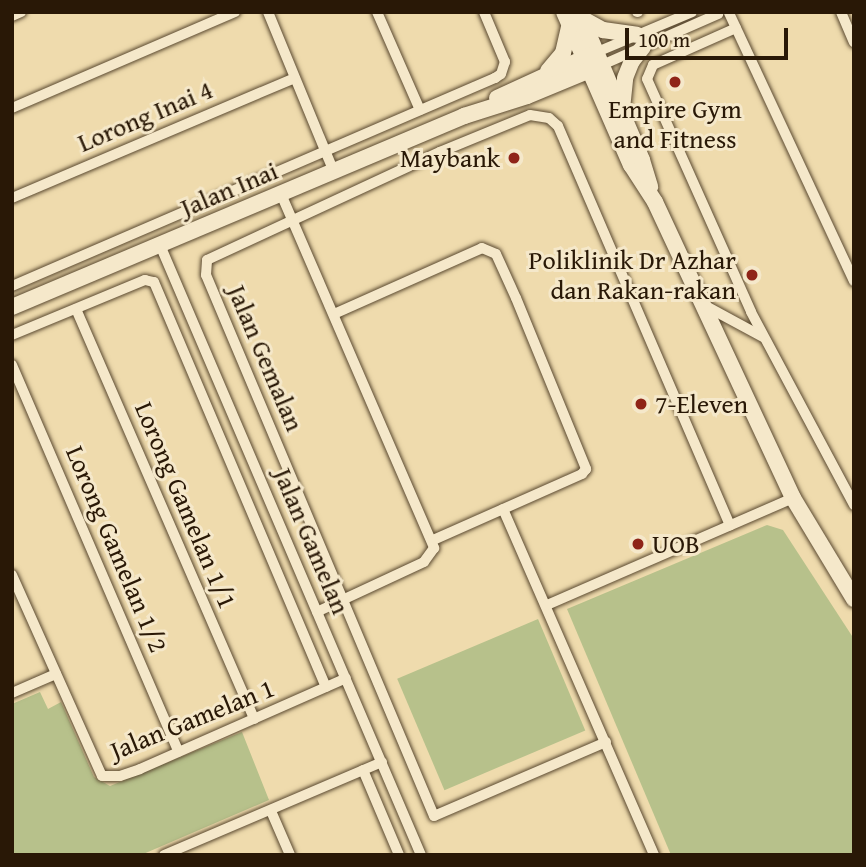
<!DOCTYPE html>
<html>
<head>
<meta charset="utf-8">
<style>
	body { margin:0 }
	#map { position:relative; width:866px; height:867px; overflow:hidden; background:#efdbad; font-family:"Gentium Book Plus",serif }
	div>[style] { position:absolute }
	.green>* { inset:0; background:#b7c18b; transform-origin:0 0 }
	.roads { filter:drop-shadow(0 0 2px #5a4930) drop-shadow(0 0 2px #5a4930) }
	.street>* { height:10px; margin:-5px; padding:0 5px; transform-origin:5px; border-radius:5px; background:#f5e8ca }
	.secondary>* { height:16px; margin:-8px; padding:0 8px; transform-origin:8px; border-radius:8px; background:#f5e8ca }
	.dots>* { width:19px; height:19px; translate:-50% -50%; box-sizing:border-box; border:4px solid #f5e8ca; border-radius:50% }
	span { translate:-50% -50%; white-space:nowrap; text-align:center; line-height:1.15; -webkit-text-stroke:6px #f5e8ca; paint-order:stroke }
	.poi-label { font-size:26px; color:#291806 }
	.right { translate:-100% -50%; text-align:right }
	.left { translate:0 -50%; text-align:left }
	.street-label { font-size:26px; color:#291806 }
	.frame { position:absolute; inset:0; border:14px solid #291806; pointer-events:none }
	.scale { position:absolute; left:625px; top:28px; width:163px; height:32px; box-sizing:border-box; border:4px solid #291806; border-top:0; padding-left:9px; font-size:21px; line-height:24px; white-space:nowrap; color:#291806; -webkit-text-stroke:5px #f5e8ca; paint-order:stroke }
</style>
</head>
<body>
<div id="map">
	<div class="green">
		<div style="clip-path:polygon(767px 525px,783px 530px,854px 639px,854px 855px,671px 855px,567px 609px)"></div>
		<div style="left:538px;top:619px;width:121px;height:153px;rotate:67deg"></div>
		<div style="clip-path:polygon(40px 692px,48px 709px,61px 702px,94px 777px,110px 786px,242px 732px,269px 800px,141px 855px,12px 855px,12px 704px)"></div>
	</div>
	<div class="roads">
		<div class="street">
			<div style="left:268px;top:12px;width:173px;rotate:67.6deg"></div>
			<div style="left:377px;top:12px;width:107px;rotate:66.3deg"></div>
			<div style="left:637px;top:12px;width:1px"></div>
			<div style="left:841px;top:12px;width:33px;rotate:67deg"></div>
			<div style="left:729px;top:13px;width:296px;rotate:65deg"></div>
			<div style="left:12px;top:16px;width:10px;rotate:-24deg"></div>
			<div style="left:736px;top:28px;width:91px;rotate:156deg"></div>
			<div style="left:653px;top:65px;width:15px;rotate:113deg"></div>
			<div style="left:647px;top:79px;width:255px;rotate:65.9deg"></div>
			<div style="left:751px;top:312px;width:219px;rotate:61.9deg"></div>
			<div style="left:597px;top:52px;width:103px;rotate:-22.8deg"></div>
			<div style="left:602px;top:65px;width:127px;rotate:-23.7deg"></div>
			<div style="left:12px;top:108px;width:243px;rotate:-23.3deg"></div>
			<div style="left:281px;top:194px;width:386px;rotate:66.6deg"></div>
			<div style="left:434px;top:548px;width:17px;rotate:126deg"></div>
			<div style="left:424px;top:562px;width:118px;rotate:155deg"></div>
			<div style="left:12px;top:198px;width:307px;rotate:-23deg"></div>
			<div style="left:160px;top:245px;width:663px;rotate:66.84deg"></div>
			<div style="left:12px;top:286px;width:526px;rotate:-23.3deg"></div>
			<div style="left:495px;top:78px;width:7px;rotate:-34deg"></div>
			<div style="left:501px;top:74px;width:13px;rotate:-72deg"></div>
			<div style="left:505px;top:62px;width:54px;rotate:-112.8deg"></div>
			<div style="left:702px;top:304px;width:69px;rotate:28.4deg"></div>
			<div style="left:76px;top:309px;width:447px;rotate:66.5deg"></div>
			<div style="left:334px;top:314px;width:162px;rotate:-24deg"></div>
			<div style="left:482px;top:248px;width:15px;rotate:23deg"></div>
			<div style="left:496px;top:254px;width:48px;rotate:65.6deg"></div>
			<div style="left:516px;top:298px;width:185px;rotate:67.7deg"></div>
			<div style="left:586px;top:469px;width:6px;rotate:129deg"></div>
			<div style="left:582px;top:474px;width:163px;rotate:156.1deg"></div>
			<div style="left:12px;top:335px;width:144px;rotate:-22.5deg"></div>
			<div style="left:145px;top:280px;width:9px;rotate:13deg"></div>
			<div style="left:154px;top:282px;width:440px;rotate:67deg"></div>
			<div style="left:12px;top:365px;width:421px;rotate:66.7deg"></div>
			<div style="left:503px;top:509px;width:378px;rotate:66.4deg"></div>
			<div style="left:12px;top:575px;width:220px;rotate:65.9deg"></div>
			<div style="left:102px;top:776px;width:18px"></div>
			<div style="left:120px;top:776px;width:21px;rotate:-19deg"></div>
			<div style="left:140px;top:769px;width:225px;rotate:-23.8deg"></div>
			<div style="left:547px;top:605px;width:268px;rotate:-23.5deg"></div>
			<div style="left:12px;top:693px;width:48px;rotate:-23.4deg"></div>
			<div style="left:606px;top:742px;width:187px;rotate:156.7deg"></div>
			<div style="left:434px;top:816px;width:587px;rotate:-112.85deg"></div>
			<div style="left:206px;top:275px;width:15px;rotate:-86deg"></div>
			<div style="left:207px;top:260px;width:257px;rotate:-24.9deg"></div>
			<div style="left:440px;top:152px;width:97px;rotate:-22.3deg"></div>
			<div style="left:530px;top:115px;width:19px;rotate:9deg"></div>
			<div style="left:549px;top:118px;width:12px;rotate:42deg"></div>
			<div style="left:558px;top:126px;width:435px;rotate:66.7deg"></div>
			<div style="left:363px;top:770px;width:92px;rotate:67deg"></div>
			<div style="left:271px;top:811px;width:48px;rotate:66.6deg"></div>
			<div style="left:164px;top:855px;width:237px;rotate:-23.1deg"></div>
		</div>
		<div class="secondary">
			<div style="left:564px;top:12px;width:167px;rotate:66.4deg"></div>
			<div style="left:631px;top:165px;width:44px;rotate:57deg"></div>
			<div style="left:655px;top:202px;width:327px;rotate:65deg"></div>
			<div style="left:793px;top:498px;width:118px;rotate:58.9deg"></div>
			<div style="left:579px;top:12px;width:161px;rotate:66.9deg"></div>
			<div style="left:642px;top:160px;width:28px;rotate:73deg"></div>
			<div style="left:581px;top:18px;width:25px;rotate:29deg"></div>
			<div style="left:603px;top:30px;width:34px;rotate:8deg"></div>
			<div style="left:548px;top:71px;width:23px;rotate:-50deg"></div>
			<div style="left:563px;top:53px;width:28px;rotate:-77deg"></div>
			<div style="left:497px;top:98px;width:103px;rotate:-24.6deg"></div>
			<div style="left:622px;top:109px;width:31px;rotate:-84deg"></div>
			<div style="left:625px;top:78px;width:18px;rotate:-68deg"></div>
			<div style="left:632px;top:61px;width:18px;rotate:-52deg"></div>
			<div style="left:12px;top:307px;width:491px;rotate:-22.9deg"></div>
			<div style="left:464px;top:116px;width:66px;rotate:-17.6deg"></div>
			<div style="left:527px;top:96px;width:81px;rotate:-22.5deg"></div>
		</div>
	</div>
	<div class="dots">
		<div style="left:675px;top:82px;background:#8f2418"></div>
		<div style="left:514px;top:158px;background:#8f2418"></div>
		<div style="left:752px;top:275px;background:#8f2418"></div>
		<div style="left:641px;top:404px;background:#8f2418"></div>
		<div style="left:638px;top:544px;background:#8f2418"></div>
	</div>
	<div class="poi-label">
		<span style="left:675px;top:124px">Empire Gym<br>and Fitness</span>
		<span class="right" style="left:500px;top:158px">Maybank</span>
		<span class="right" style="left:736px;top:275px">Poliklinik Dr Azhar<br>dan Rakan-rakan</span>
		<span class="left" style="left:655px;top:404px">7-Eleven</span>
		<span class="left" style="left:652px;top:544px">UOB</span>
	</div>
	<div class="street-label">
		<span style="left:145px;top:116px;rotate:-23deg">Lorong Inai 4</span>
		<span style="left:229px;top:189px;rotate:-23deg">Jalan Inai</span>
		<span style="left:266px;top:358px;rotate:67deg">Jalan Gemalan</span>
		<span style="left:186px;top:505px;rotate:67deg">Lorong Gamelan 1/1</span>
		<span style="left:312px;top:541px;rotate:67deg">Jalan Gamelan</span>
		<span style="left:117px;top:549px;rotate:67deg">Lorong Gamelan 1/2</span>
		<span style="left:192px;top:719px;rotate:-22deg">Jalan Gamelan 1</span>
	</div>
	<div class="frame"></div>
	<div class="scale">100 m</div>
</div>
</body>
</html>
